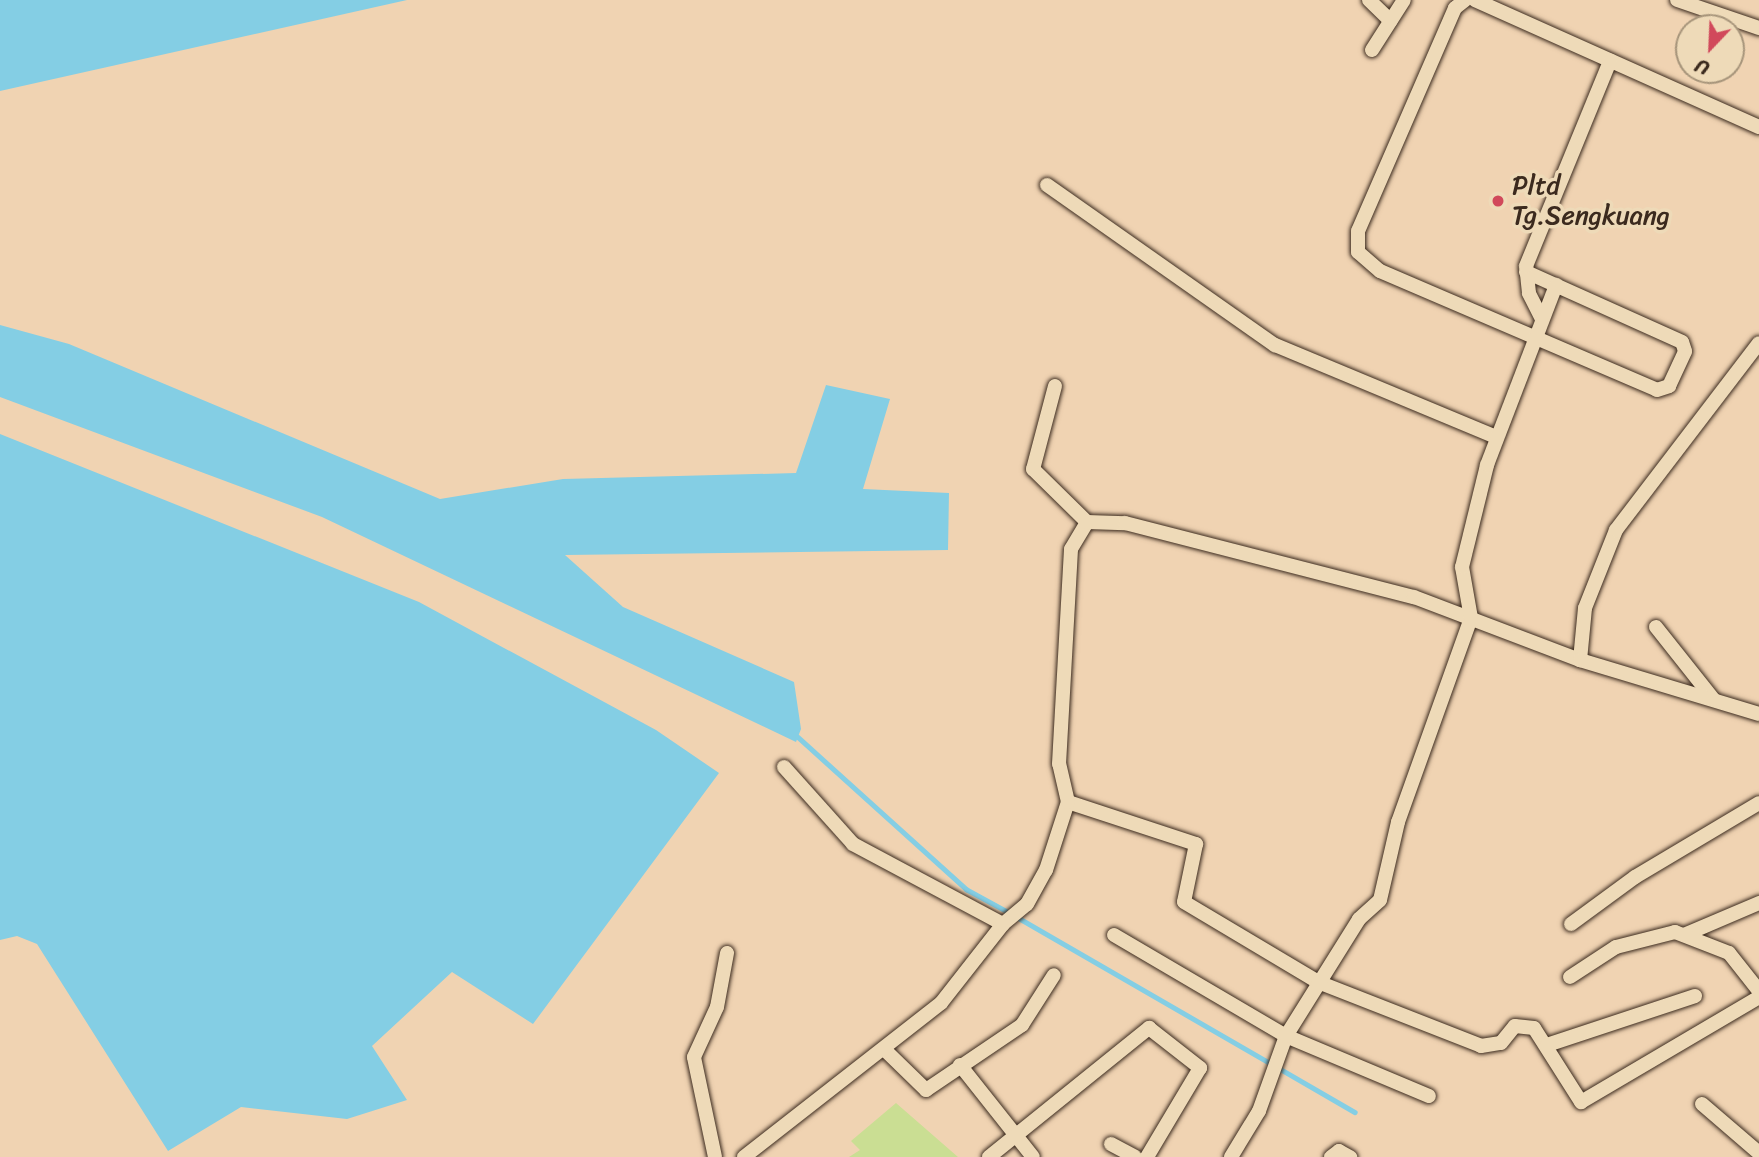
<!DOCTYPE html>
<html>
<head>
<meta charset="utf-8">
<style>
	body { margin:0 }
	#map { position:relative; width:1759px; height:1157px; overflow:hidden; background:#f0d3b2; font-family:Sriracha,sans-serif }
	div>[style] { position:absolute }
	.green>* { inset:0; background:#cade93 }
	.water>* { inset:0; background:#84cee4 }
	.stream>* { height:4.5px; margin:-2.25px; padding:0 2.25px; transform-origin:2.25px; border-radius:2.25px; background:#84cee4 }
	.roads { filter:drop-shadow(0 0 2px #3b2a1e) drop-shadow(0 0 2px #3b2a1e) }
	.minor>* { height:14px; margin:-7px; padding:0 7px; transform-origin:7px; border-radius:7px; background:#eedab8 }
	.dots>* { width:19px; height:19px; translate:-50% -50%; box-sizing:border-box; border:4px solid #eedab8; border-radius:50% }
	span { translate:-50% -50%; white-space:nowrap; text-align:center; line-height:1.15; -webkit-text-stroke:7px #eedab8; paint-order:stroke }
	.poi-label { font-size:26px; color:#3b2a1e }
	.left { translate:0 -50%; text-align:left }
	.north { position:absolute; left:1675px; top:14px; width:70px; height:70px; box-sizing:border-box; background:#eedab8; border:2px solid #a6947a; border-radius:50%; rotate:203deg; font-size:19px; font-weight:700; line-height:28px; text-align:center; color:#3b2a1e }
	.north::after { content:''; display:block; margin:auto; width:24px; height:32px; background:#d1495b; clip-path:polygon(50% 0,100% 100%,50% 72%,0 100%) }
</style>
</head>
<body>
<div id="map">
	<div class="green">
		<div style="clip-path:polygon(896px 1103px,958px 1157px,849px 1157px,860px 1150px,851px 1141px)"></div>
	</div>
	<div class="water">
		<div style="clip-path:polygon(0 0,407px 0,0 91px)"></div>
		<div style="clip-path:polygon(0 325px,69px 344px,440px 499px,563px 479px,796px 473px,826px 385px,890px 399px,863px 489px,949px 493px,948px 550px,565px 555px,623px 607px,794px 682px,801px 729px,796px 742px,322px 517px,0 397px)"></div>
		<div style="clip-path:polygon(0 434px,419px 602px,656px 730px,719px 773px,533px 1024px,452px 972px,372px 1046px,407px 1100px,347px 1119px,241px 1107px,168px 1151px,37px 944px,17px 936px,0 940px)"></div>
	</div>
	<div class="stream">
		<div style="left:798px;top:737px;width:227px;rotate:42.1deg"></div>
		<div style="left:966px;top:889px;width:50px;rotate:28.6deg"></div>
		<div style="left:1017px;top:917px;width:390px;rotate:30deg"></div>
	</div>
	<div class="roads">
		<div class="minor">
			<div style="left:1369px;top:0;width:30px;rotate:44deg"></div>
			<div style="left:1465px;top:0;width:13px;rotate:141deg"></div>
			<div style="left:1455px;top:8px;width:243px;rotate:113.5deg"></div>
			<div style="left:1358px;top:231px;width:21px;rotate:90deg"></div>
			<div style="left:1358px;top:252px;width:29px;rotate:41deg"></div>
			<div style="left:1380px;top:271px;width:301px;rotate:23.2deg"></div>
			<div style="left:1657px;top:390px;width:13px;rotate:-18deg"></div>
			<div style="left:1669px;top:386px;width:38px;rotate:-65deg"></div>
			<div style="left:1685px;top:351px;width:9px;rotate:-108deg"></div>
			<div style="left:1682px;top:342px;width:171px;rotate:-155.8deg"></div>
			<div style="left:1475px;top:0;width:311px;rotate:24.1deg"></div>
			<div style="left:1677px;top:0;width:87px;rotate:18.9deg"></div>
			<div style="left:1372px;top:50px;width:59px;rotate:-57.4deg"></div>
			<div style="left:1047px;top:185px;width:279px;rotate:35.1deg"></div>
			<div style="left:1275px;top:345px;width:239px;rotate:22.6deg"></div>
			<div style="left:1542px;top:319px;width:29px;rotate:-117deg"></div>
			<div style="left:1529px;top:293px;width:27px;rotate:-96deg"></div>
			<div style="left:1526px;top:266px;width:222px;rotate:-67.7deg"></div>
			<div style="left:1055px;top:386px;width:86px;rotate:104.8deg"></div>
			<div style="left:1033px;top:469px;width:76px;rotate:44.5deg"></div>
			<div style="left:1656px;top:627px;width:93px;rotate:51.5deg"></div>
			<div style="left:1580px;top:660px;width:52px;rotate:-84.5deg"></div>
			<div style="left:1585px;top:608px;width:84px;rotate:-68.3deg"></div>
			<div style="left:1616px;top:530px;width:235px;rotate:-52.6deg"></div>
			<div style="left:784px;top:767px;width:103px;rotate:48.1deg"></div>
			<div style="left:853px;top:844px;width:170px;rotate:28.1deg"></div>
			<div style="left:1068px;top:802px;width:135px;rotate:18.2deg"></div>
			<div style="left:1196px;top:844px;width:59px;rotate:101.7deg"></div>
			<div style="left:1184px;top:902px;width:156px;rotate:30.8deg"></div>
			<div style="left:1318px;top:982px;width:175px;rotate:21.4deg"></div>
			<div style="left:1481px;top:1046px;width:20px;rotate:-9deg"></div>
			<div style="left:1501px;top:1043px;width:22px;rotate:-51deg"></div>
			<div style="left:1515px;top:1026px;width:19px;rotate:6deg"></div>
			<div style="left:1534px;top:1028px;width:88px;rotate:57.6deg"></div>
			<div style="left:1581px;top:1102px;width:207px;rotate:-30.5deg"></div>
			<div style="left:1571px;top:924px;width:79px;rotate:-36.3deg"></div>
			<div style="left:1635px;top:877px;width:144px;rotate:-30.8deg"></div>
			<div style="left:1114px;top:935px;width:199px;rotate:30.4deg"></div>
			<div style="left:1286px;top:1036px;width:155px;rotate:22.8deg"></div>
			<div style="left:1684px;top:935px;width:82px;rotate:-23.1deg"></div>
			<div style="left:1570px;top:977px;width:55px;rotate:-33.1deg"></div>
			<div style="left:1616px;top:947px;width:61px;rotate:-14.3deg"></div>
			<div style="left:1675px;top:932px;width:58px;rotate:21.3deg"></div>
			<div style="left:1729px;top:953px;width:48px;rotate:51.7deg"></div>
			<div style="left:1547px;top:1045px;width:156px;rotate:-18.3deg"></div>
			<div style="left:886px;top:1051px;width:56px;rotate:44.3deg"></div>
			<div style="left:926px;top:1090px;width:116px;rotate:-34.1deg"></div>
			<div style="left:1022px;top:1025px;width:59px;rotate:-57.4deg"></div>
			<div style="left:960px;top:1065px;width:117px;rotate:51.6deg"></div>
			<div style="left:1702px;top:1104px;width:75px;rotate:40.7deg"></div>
			<div style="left:1111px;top:1144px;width:27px;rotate:28deg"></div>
			<div style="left:715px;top:1157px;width:102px;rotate:-101.9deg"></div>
			<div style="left:694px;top:1057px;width:55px;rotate:-65.3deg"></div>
			<div style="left:717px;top:1007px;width:55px;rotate:-79.5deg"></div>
			<div style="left:744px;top:1157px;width:250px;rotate:-38deg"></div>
			<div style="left:941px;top:1003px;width:100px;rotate:-51.9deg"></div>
			<div style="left:1003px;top:924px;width:31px;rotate:-40deg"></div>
			<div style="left:1027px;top:904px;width:39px;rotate:-61deg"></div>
			<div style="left:1046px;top:870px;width:71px;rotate:-72.1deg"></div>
			<div style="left:1068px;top:802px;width:39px;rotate:-103deg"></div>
			<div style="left:1059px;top:764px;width:215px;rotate:-86.8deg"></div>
			<div style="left:1071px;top:549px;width:31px;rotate:-59deg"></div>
			<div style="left:1087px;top:522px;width:38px;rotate:2deg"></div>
			<div style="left:1125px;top:523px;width:298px;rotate:14.4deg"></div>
			<div style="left:1414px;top:597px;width:178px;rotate:20.8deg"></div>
			<div style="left:1580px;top:660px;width:187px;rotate:16.8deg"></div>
			<div style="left:989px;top:1157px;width:206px;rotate:-38.9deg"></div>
			<div style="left:1149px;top:1028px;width:65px;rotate:38.1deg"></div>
			<div style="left:1200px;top:1068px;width:104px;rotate:120.8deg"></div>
			<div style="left:1231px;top:1157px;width:54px;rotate:-58.7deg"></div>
			<div style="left:1259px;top:1111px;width:80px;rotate:-70.2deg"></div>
			<div style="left:1286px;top:1036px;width:138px;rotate:-58deg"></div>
			<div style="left:1359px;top:919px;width:28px;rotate:-42deg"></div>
			<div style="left:1380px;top:900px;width:80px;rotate:-77deg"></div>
			<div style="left:1398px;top:822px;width:217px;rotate:-70.3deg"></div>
			<div style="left:1471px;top:618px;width:52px;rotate:-100deg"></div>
			<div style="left:1462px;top:567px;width:105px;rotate:-76.2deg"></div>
			<div style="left:1487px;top:465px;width:193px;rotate:-69deg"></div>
			<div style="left:1331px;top:1157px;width:10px;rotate:-37deg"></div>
			<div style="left:1339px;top:1151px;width:13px;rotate:29deg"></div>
		</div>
	</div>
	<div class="dots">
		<div style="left:1498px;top:201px;background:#d1495b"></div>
	</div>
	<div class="poi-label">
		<span class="left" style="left:1512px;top:201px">Pltd<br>Tg.Sengkuang</span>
	</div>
	<div class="north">U</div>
</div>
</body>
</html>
